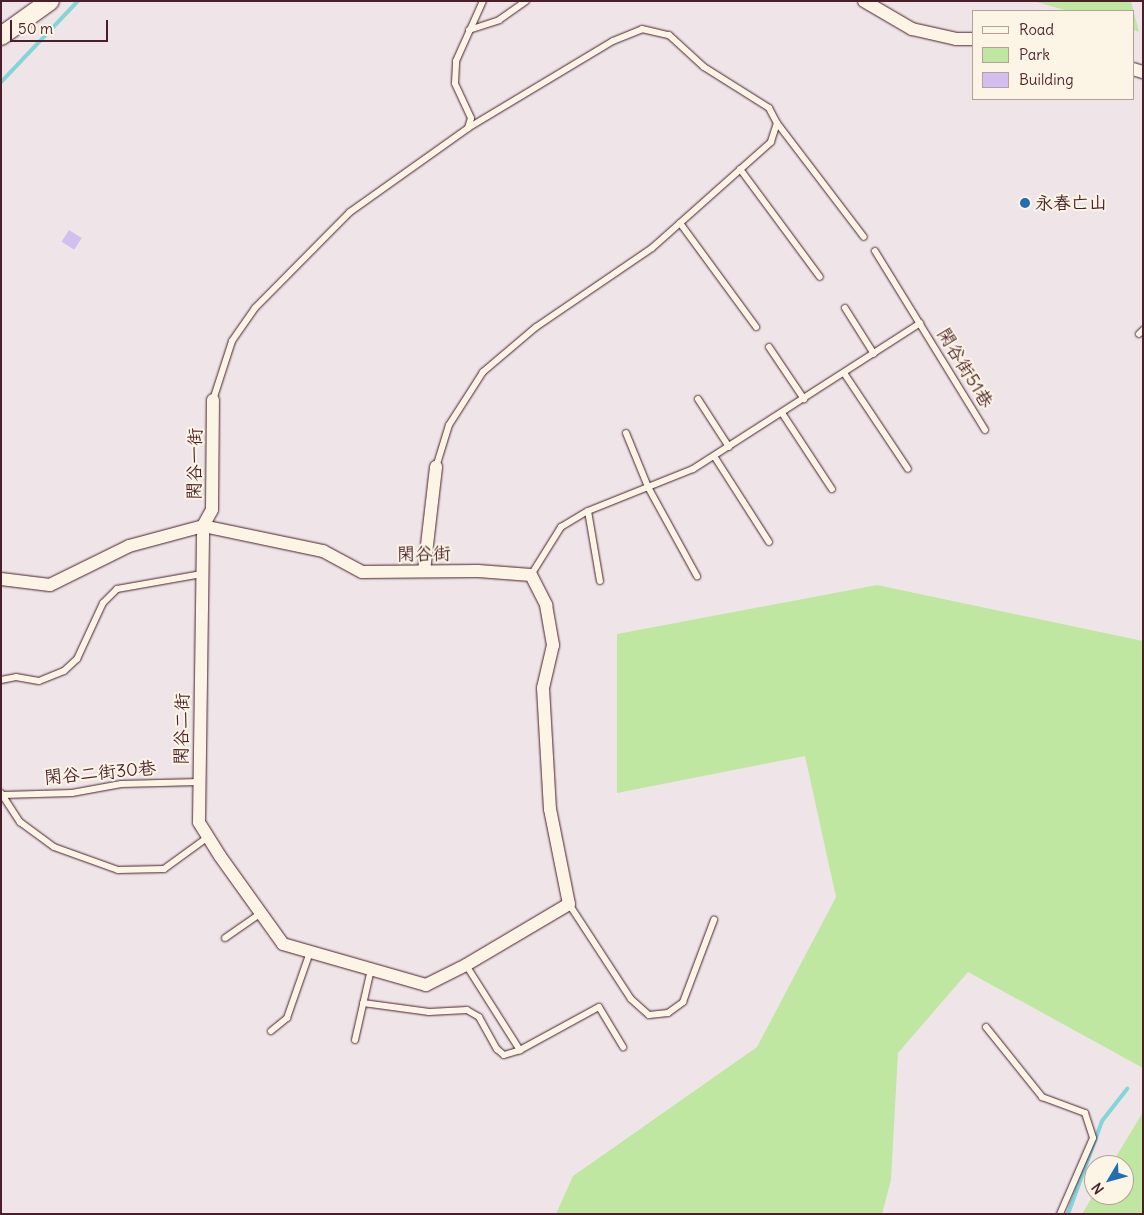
<!DOCTYPE html>
<html>
<head>
<meta charset="utf-8">
<style>
	body { margin:0 }
	#map { position:relative; width:1144px; height:1215px; overflow:hidden; background:#efe5e8; font-family:Delius,"LXGW WenKai TC",sans-serif }
	div>[style] { position:absolute }
	.green>* { inset:0; background:#c0e7a2 }
	.stream>* { height:4px; margin:-2px; padding:0 2px; transform-origin:2px; border-radius:2px; background:#84d5da }
	.building>* { inset:0; background:#d2bff0; transform-origin:0 0 }
	.roads { filter:drop-shadow(0 0 1px #4a1f2b) drop-shadow(0 0 1px #4a1f2b) }
	.lane>* { height:6px; margin:-3px; padding:0 3px; transform-origin:3px; border-radius:3px; background:#fcf5e5 }
	.street>* { height:12px; margin:-6px; padding:0 6px; transform-origin:6px; border-radius:6px; background:#fcf5e5 }
	.secondary>* { height:18px; margin:-9px; padding:0 9px; transform-origin:9px; border-radius:9px; background:#fcf5e5 }
	.dots>* { width:14px; height:14px; translate:-50% -50%; box-sizing:border-box; border:2px solid #fcf5e5; border-radius:50% }
	span { translate:-50% -50%; white-space:nowrap; text-align:center; line-height:1.15; -webkit-text-stroke:4px #fcf5e5; paint-order:stroke }
	.poi-label { font-size:18px; color:#4a1f2b }
	.left { translate:0 -50%; text-align:left }
	.street-label { font-size:18px; color:#4a1f2b }
	.frame { position:absolute; inset:0; border:2px solid #4a1f2b; pointer-events:none }
	.legend { position:absolute; left:972px; top:10px; width:162px; height:90px; box-sizing:border-box; background:#fcf5e5; border:1px solid #b59f9b; margin:0; padding:6px 9px; list-style:none; font-size:15px; color:#4a1f2b }
	.legend li { display:flex; align-items:center; gap:10px; height:25px }
	.legend b { width:25px; border:1px solid #b59f9b }
	.north { position:absolute; left:1084px; top:1155px; width:50px; height:50px; box-sizing:border-box; background:#fcf5e5; border:1px solid #b59f9b; border-radius:50%; rotate:233deg; font-size:14px; font-weight:700; line-height:20px; text-align:center; color:#4a1f2b }
	.north::after { content:''; display:block; margin:auto; width:18px; height:22px; background:#1f6fb2; clip-path:polygon(50% 0,100% 100%,50% 72%,0 100%) }
	.scale { position:absolute; left:10px; top:20px; width:98px; height:22px; box-sizing:border-box; border:2px solid #4a1f2b; border-top:0; padding-left:6px; font-size:15px; line-height:18px; white-space:nowrap; color:#4a1f2b; -webkit-text-stroke:4px #fcf5e5; paint-order:stroke }
</style>
</head>
<body>
<div id="map">
	<div class="green">
		<div style="clip-path:polygon(1033px 1px,1131px 1px,1139px 32px,1133px 30px,1133px 11px,1068px 11px)"></div>
		<div style="clip-path:polygon(877px 585px,1143px 641px,1143px 1068px,968px 972px,898px 1053px,891px 1180px,882px 1214px,556px 1214px,573px 1176px,757px 1047px,836px 897px,805px 756px,617px 793px,617px 634px)"></div>
		<div style="clip-path:polygon(1143px 1112px,1143px 1214px,1082px 1214px,1094px 1194px,1124px 1195px,1124px 1165px,1111px 1165px)"></div>
	</div>
	<div class="stream">
		<div style="left:1px;top:82px;width:112px;rotate:-46.5deg"></div>
		<div style="left:1068px;top:1214px;width:99px;rotate:-69.9deg"></div>
		<div style="left:1102px;top:1121px;width:41px;rotate:-52deg"></div>
	</div>
	<div class="building">
		<div style="left:69px;top:230px;width:15px;height:14px;rotate:32deg"></div>
	</div>
	<div class="roads">
		<div class="lane">
			<div style="left:469px;top:30px;width:32px;rotate:-18deg"></div>
			<div style="left:499px;top:20px;width:33px;rotate:-35deg"></div>
			<div style="left:777px;top:123px;width:143px;rotate:52.7deg"></div>
			<div style="left:468px;top:128px;width:10px;rotate:-73deg"></div>
			<div style="left:471px;top:118px;width:38px;rotate:-115deg"></div>
			<div style="left:455px;top:83px;width:22px;rotate:-87deg"></div>
			<div style="left:456px;top:61px;width:66px;rotate:-65.8deg"></div>
			<div style="left:740px;top:169px;width:134px;rotate:53.5deg"></div>
			<div style="left:680px;top:223px;width:129px;rotate:53.8deg"></div>
			<div style="left:875px;top:251px;width:210px;rotate:58.4deg"></div>
			<div style="left:845px;top:308px;width:54px;rotate:57.8deg"></div>
			<div style="left:1139px;top:334px;width:6px;rotate:-45deg"></div>
			<div style="left:769px;top:347px;width:63px;rotate:56.1deg"></div>
			<div style="left:844px;top:373px;width:115px;rotate:56.3deg"></div>
			<div style="left:698px;top:399px;width:57px;rotate:57.1deg"></div>
			<div style="left:213px;top:400px;width:62px;rotate:-72.1deg"></div>
			<div style="left:232px;top:341px;width:40px;rotate:-55.1deg"></div>
			<div style="left:255px;top:308px;width:135px;rotate:-45.3deg"></div>
			<div style="left:350px;top:212px;width:145px;rotate:-35.4deg"></div>
			<div style="left:468px;top:128px;width:169px;rotate:-31deg"></div>
			<div style="left:613px;top:41px;width:31px;rotate:-22deg"></div>
			<div style="left:642px;top:29px;width:28px;rotate:13deg"></div>
			<div style="left:669px;top:35px;width:47px;rotate:42.4deg"></div>
			<div style="left:704px;top:67px;width:77px;rotate:32.2deg"></div>
			<div style="left:769px;top:108px;width:17px;rotate:62deg"></div>
			<div style="left:777px;top:123px;width:20px;rotate:108deg"></div>
			<div style="left:771px;top:142px;width:159px;rotate:138.3deg"></div>
			<div style="left:652px;top:248px;width:140px;rotate:145.7deg"></div>
			<div style="left:536px;top:327px;width:70px;rotate:139.7deg"></div>
			<div style="left:483px;top:372px;width:63px;rotate:122.7deg"></div>
			<div style="left:449px;top:425px;width:44px;rotate:107.2deg"></div>
			<div style="left:782px;top:413px;width:91px;rotate:56.7deg"></div>
			<div style="left:626px;top:433px;width:58px;rotate:67.8deg"></div>
			<div style="left:648px;top:487px;width:102px;rotate:61.2deg"></div>
			<div style="left:714px;top:456px;width:102px;rotate:57.4deg"></div>
			<div style="left:588px;top:511px;width:71px;rotate:80.3deg"></div>
			<div style="left:531px;top:575px;width:57px;rotate:-58deg"></div>
			<div style="left:561px;top:527px;width:31px;rotate:-31deg"></div>
			<div style="left:588px;top:511px;width:113px;rotate:-21.8deg"></div>
			<div style="left:693px;top:469px;width:270px;rotate:-32.7deg"></div>
			<div style="left:1px;top:680px;width:15px;rotate:-11deg"></div>
			<div style="left:16px;top:677px;width:23px;rotate:10deg"></div>
			<div style="left:39px;top:681px;width:27px;rotate:-22deg"></div>
			<div style="left:64px;top:671px;width:18px;rotate:-43deg"></div>
			<div style="left:77px;top:659px;width:62px;rotate:-65.1deg"></div>
			<div style="left:103px;top:603px;width:20px;rotate:-45deg"></div>
			<div style="left:117px;top:589px;width:86px;rotate:-10deg"></div>
			<div style="left:1px;top:793px;width:35px;rotate:57deg"></div>
			<div style="left:20px;top:822px;width:42px;rotate:36.3deg"></div>
			<div style="left:54px;top:847px;width:68px;rotate:19.8deg"></div>
			<div style="left:118px;top:870px;width:46px;rotate:-1.2deg"></div>
			<div style="left:164px;top:869px;width:54px;rotate:-36deg"></div>
			<div style="left:3px;top:795px;width:69px;rotate:-1.7deg"></div>
			<div style="left:72px;top:793px;width:50px;rotate:-10.4deg"></div>
			<div style="left:121px;top:784px;width:78px;rotate:-1.5deg"></div>
			<div style="left:569px;top:904px;width:113px;rotate:56.9deg"></div>
			<div style="left:631px;top:999px;width:24px;rotate:42deg"></div>
			<div style="left:649px;top:1015px;width:19px;rotate:-6deg"></div>
			<div style="left:668px;top:1013px;width:19px;rotate:-36deg"></div>
			<div style="left:683px;top:1002px;width:88px;rotate:-69.3deg"></div>
			<div style="left:225px;top:938px;width:44px;rotate:-34.8deg"></div>
			<div style="left:466px;top:965px;width:101px;rotate:57.6deg"></div>
			<div style="left:520px;top:1050px;width:90px;rotate:-28.6deg"></div>
			<div style="left:599px;top:1007px;width:47px;rotate:59deg"></div>
			<div style="left:363px;top:1003px;width:67px;rotate:7.8deg"></div>
			<div style="left:429px;top:1012px;width:38px;rotate:-3deg"></div>
			<div style="left:467px;top:1010px;width:14px;rotate:30deg"></div>
			<div style="left:479px;top:1017px;width:37px;rotate:61deg"></div>
			<div style="left:497px;top:1049px;width:9px;rotate:41deg"></div>
			<div style="left:504px;top:1055px;width:17px;rotate:-17deg"></div>
			<div style="left:986px;top:1027px;width:90px;rotate:51.3deg"></div>
			<div style="left:1042px;top:1097px;width:46px;rotate:20.4deg"></div>
			<div style="left:1085px;top:1113px;width:26px;rotate:72deg"></div>
			<div style="left:1093px;top:1138px;width:83px;rotate:113.5deg"></div>
			<div style="left:271px;top:1031px;width:21px;rotate:-39deg"></div>
			<div style="left:287px;top:1018px;width:70px;rotate:-70.8deg"></div>
			<div style="left:355px;top:1040px;width:73px;rotate:-77.3deg"></div>
		</div>
		<div class="street">
			<div style="left:864px;top:1px;width:56px;rotate:30.3deg"></div>
			<div style="left:912px;top:29px;width:45px;rotate:12.8deg"></div>
			<div style="left:956px;top:39px;width:17px"></div>
			<div style="left:1133px;top:69px;width:10px;rotate:17deg"></div>
			<div style="left:424px;top:571px;width:105px;rotate:-83.4deg"></div>
			<div style="left:1px;top:579px;width:49px;rotate:7deg"></div>
			<div style="left:50px;top:585px;width:88px;rotate:-26.3deg"></div>
			<div style="left:129px;top:546px;width:77px;rotate:-15.1deg"></div>
			<div style="left:203px;top:526px;width:123px;rotate:11.8deg"></div>
			<div style="left:323px;top:551px;width:44px;rotate:28.3deg"></div>
			<div style="left:362px;top:572px;width:116px;rotate:-0.5deg"></div>
			<div style="left:478px;top:571px;width:53px;rotate:4.3deg"></div>
			<div style="left:531px;top:575px;width:34px;rotate:63deg"></div>
			<div style="left:546px;top:605px;width:41px;rotate:80.1deg"></div>
			<div style="left:553px;top:645px;width:44px;rotate:103.1deg"></div>
			<div style="left:543px;top:688px;width:121px;rotate:86.7deg"></div>
			<div style="left:550px;top:809px;width:97px;rotate:78.7deg"></div>
			<div style="left:569px;top:904px;width:120px;rotate:149.4deg"></div>
			<div style="left:466px;top:965px;width:45px;rotate:153.4deg"></div>
			<div style="left:426px;top:985px;width:149px;rotate:-164deg"></div>
			<div style="left:283px;top:944px;width:108px;rotate:-125.6deg"></div>
			<div style="left:220px;top:856px;width:40px;rotate:-122deg"></div>
			<div style="left:199px;top:822px;width:296px;rotate:-89.2deg"></div>
			<div style="left:203px;top:526px;width:18px;rotate:-61deg"></div>
			<div style="left:212px;top:510px;width:110px;rotate:-89.5deg"></div>
		</div>
		<div class="secondary">
			<div style="left:1px;top:36px;width:60px;rotate:-35.5deg"></div>
		</div>
	</div>
	<div class="dots">
		<div style="left:1025px;top:203px;background:#1f6fb2"></div>
	</div>
	<div class="poi-label">
		<span class="left" style="left:1035px;top:203px">永春亡山</span>
	</div>
	<div class="street-label">
		<span style="left:965px;top:368px;rotate:59deg">閑谷街51巷</span>
		<span style="left:195px;top:464px;rotate:-89deg">閑谷一街</span>
		<span style="left:424px;top:554px;rotate:-1deg">閑谷街</span>
		<span style="left:182px;top:729px;rotate:-89deg">閑谷二街</span>
		<span style="left:100px;top:773px;rotate:-5deg">閑谷二街30巷</span>
	</div>
	<div class="frame"></div>
	<ul class="legend">
	<li><b style="height:6px;background:#fcf5e5"></b>Road</li>
	<li><b style="height:14px;background:#c0e7a2"></b>Park</li>
	<li><b style="height:14px;background:#d2bff0"></b>Building</li>
	</ul>
	<div class="north">N</div>
	<div class="scale">50 m</div>
</div>
</body>
</html>
